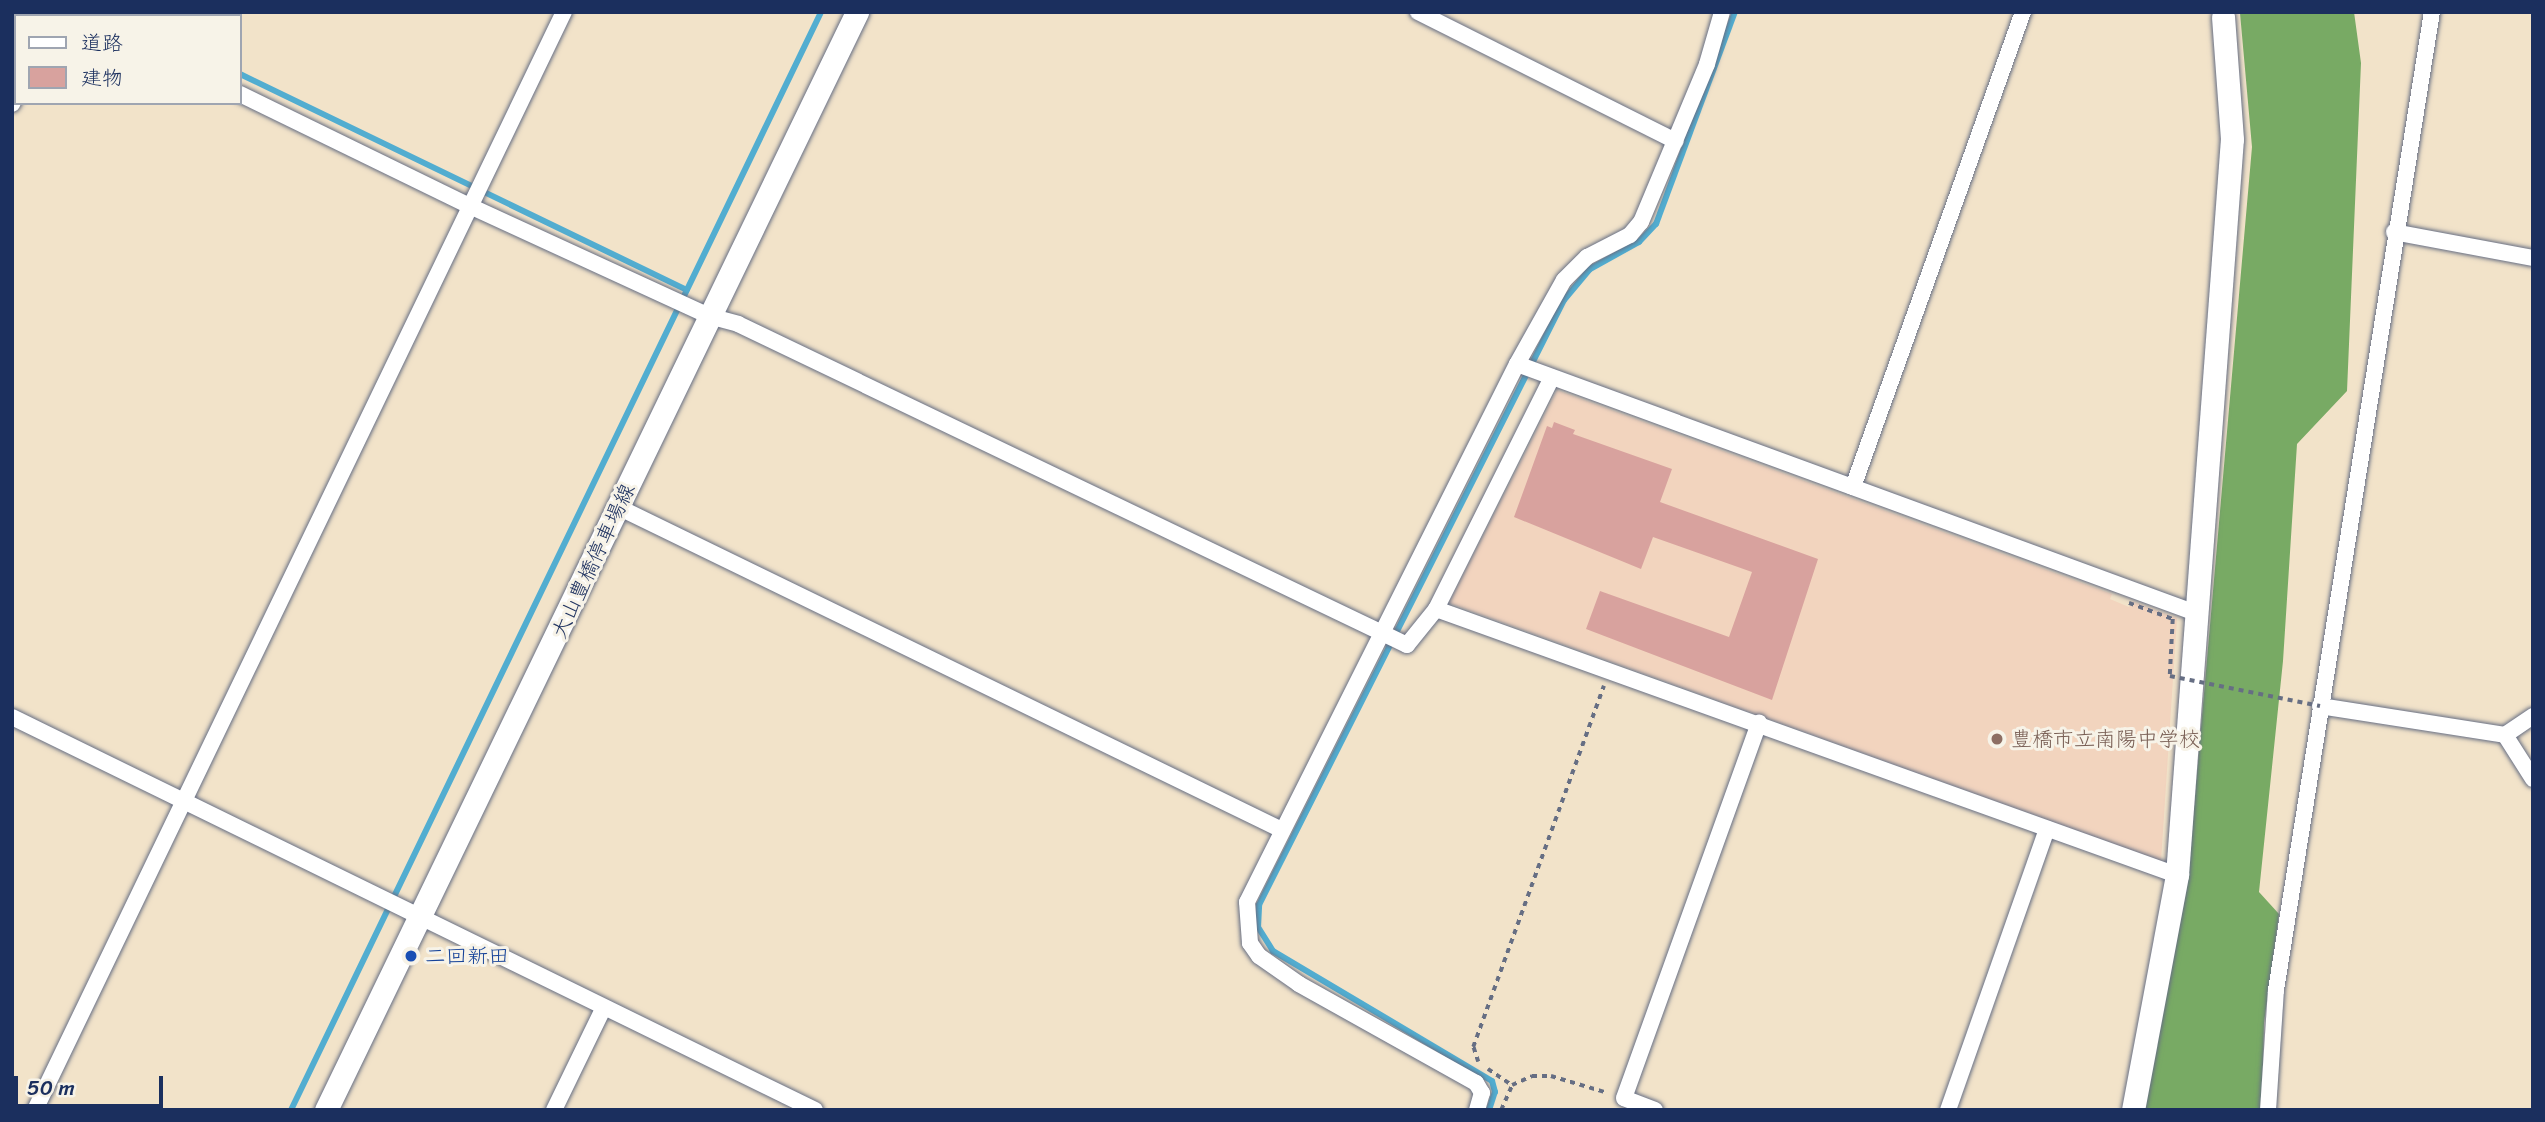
<!DOCTYPE html>
<html>
<head>
<meta charset="utf-8">
<style>
	body { margin:0 }
	#map { position:relative; width:2545px; height:1122px; overflow:hidden; background:#f2e3c9; font-family:Sriracha,"Klee One",sans-serif }
	div>[style] { position:absolute }
	.built>* { inset:0; background:#f2d4be }
	.forest>* { inset:0; background:#78aa64 }
	.stream>* { height:6px; margin:-3px; padding:0 3px; transform-origin:3px; border-radius:3px; background:#52add0 }
	.building>* { inset:0; background:#d8a29e }
	.path>* { height:3.5px; margin-top:-1.75px; transform-origin:0; background:repeating-linear-gradient(90deg,#666e83 0 5px,transparent 0 10px) }
	.roads { filter:drop-shadow(0 0 2px #666e83) drop-shadow(0 0 2px #666e83) }
	.street>* { height:16px; margin:-8px; padding:0 8px; transform-origin:8px; border-radius:8px; background:#fff }
	.secondary>* { height:23px; margin:-11.5px; padding:0 11.5px; transform-origin:11.5px; border-radius:11.5px; background:#fff }
	.path-bridge>* { height:3.5px; margin-top:-1.75px; transform-origin:0; background:repeating-linear-gradient(90deg,#666e83 0 5px,transparent 0 10px) }
	.dots>* { width:19px; height:19px; translate:-50% -50%; box-sizing:border-box; border:4px solid #f7f3e8; border-radius:50% }
	span { translate:-50% -50%; white-space:nowrap; text-align:center; line-height:1.15; -webkit-text-stroke:6px #f7f3e8; paint-order:stroke }
	.street-label { font-size:21px; color:#1b2f5e }
	.education-label { font-size:21px; color:#785e54 }
	.left { translate:0 -50%; text-align:left }
	.transit-label { font-size:21px; color:#164399 }
	.frame { position:absolute; inset:0; border:14px solid #1b2f5e; pointer-events:none }
	.legend { position:absolute; left:14px; top:14px; width:228px; height:91px; box-sizing:border-box; background:#f7f3e8; border:2px solid #9fa5b1; margin:0; padding:9px 12px; list-style:none; font-size:21px; color:#1b2f5e }
	.legend li { display:flex; align-items:center; gap:14px; height:35px }
	.legend b { width:35px; border:2px solid #9fa5b1 }
	.scale { position:absolute; left:14px; top:1076px; width:149px; height:32px; box-sizing:border-box; border:4px solid #1b2f5e; border-top:0; padding-left:9px; font-size:21px; line-height:24px; white-space:nowrap; color:#1b2f5e; -webkit-text-stroke:5px #f7f3e8; paint-order:stroke }
</style>
</head>
<body>
<div id="map">
	<div class="built">
		<div style="clip-path:polygon(1557px 390px,2112px 594px,2110px 599px,2129px 607px,2132px 601px,2177px 618px,2161px 861px,1449px 603px)"></div>
	</div>
	<div class="forest">
		<div style="clip-path:polygon(2354px 12px,2361px 63px,2347px 391px,2297px 444px,2283px 661px,2259px 892px,2279px 914px,2264px 1023px,2262px 1110px,2144px 1110px,2187px 887px,2252px 147px,2240px 13px)"></div>
	</div>
	<div class="stream">
		<div style="left:111px;top:12px;width:9px;rotate:27deg"></div>
		<div style="left:240px;top:74px;width:496px;rotate:25.8deg"></div>
		<div style="left:291px;top:1110px;width:1219px;rotate:-64.23deg"></div>
		<div style="left:1489px;top:1110px;width:19px;rotate:-72deg"></div>
		<div style="left:1495px;top:1092px;width:11px;rotate:-105deg"></div>
		<div style="left:1492px;top:1081px;width:255px;rotate:-149.3deg"></div>
		<div style="left:1273px;top:951px;width:28px;rotate:-122deg"></div>
		<div style="left:1258px;top:927px;width:22px;rotate:-87deg"></div>
		<div style="left:1259px;top:905px;width:678px;rotate:-63.25deg"></div>
		<div style="left:1564px;top:300px;width:40px;rotate:-50deg"></div>
		<div style="left:1590px;top:269px;width:56px;rotate:-28.9deg"></div>
		<div style="left:1639px;top:242px;width:25px;rotate:-47deg"></div>
		<div style="left:1656px;top:224px;width:226px;rotate:-69.6deg"></div>
	</div>
	<div class="building">
		<div style="clip-path:polygon(1554px 422px,1575px 430px,1573px 434px,1672px 469px,1660px 502px,1818px 559px,1772px 700px,1586px 629px,1600px 591px,1729px 637px,1752px 572px,1653px 537px,1641px 569px,1514px 517px,1547px 426px,1552px 428px)"></div>
	</div>
	<div class="path">
		<div style="left:1478px;top:1062px;width:16px;rotate:-108deg"></div>
		<div style="left:1473px;top:1047px;width:384px;rotate:-70.1deg"></div>
		<div style="left:1488px;top:1069px;width:29px;rotate:34deg"></div>
		<div style="left:1501px;top:1110px;width:27px;rotate:-66deg"></div>
		<div style="left:1512px;top:1085px;width:22px;rotate:-24deg"></div>
		<div style="left:1532px;top:1076px;width:19px"></div>
		<div style="left:1551px;top:1076px;width:59px;rotate:16.6deg"></div>
	</div>
	<div class="roads">
		<div class="street">
			<div style="left:72px;top:12px;width:8px;rotate:30deg"></div>
			<div style="left:1418px;top:12px;width:288px;rotate:26.6deg"></div>
			<div style="left:54px;top:16px;width:4px;rotate:-63deg"></div>
			<div style="left:240px;top:94px;width:258px;rotate:26deg"></div>
			<div style="left:472px;top:207px;width:261px;rotate:24.7deg"></div>
			<div style="left:709px;top:316px;width:30px;rotate:15deg"></div>
			<div style="left:738px;top:324px;width:742px;rotate:25.63deg"></div>
			<div style="left:1407px;top:645px;width:46px;rotate:-51.1deg"></div>
			<div style="left:1436px;top:609px;width:787px;rotate:19.75deg"></div>
			<div style="left:12px;top:104px;width:9px;rotate:-63deg"></div>
			<div style="left:2394px;top:232px;width:141px;rotate:10.6deg"></div>
			<div style="left:1517px;top:364px;width:723px;rotate:20.14deg"></div>
			<div style="left:1853px;top:487px;width:505px;rotate:-70.31deg"></div>
			<div style="left:618px;top:507px;width:738px;rotate:25.94deg"></div>
			<div style="left:1436px;top:609px;width:259px;rotate:-63.4deg"></div>
			<div style="left:2320px;top:706px;width:187px;rotate:8.9deg"></div>
			<div style="left:2505px;top:735px;width:34px;rotate:-34deg"></div>
			<div style="left:12px;top:717px;width:894px;rotate:26.08deg"></div>
			<div style="left:2505px;top:735px;width:52px;rotate:57.5deg"></div>
			<div style="left:35px;top:1110px;width:1219px;rotate:-64.28deg"></div>
			<div style="left:554px;top:1110px;width:114px;rotate:-64.1deg"></div>
			<div style="left:1477px;top:1110px;width:18px;rotate:-74deg"></div>
			<div style="left:1482px;top:1093px;width:12px;rotate:-121deg"></div>
			<div style="left:1476px;top:1083px;width:203px;rotate:-150.8deg"></div>
			<div style="left:1299px;top:984px;width:49px;rotate:-145deg"></div>
			<div style="left:1259px;top:956px;width:16px;rotate:-125deg"></div>
			<div style="left:1250px;top:943px;width:41px;rotate:-94.2deg"></div>
			<div style="left:1247px;top:902px;width:602px;rotate:-63.35deg"></div>
			<div style="left:1517px;top:364px;width:96px;rotate:-60.8deg"></div>
			<div style="left:1564px;top:280px;width:33px;rotate:-45deg"></div>
			<div style="left:1587px;top:257px;width:48px;rotate:-27.1deg"></div>
			<div style="left:1630px;top:235px;width:17px;rotate:-50deg"></div>
			<div style="left:1641px;top:222px;width:171px;rotate:-67.3deg"></div>
			<div style="left:1707px;top:64px;width:54px;rotate:-73.9deg"></div>
			<div style="left:1655px;top:1110px;width:33px;rotate:-159deg"></div>
			<div style="left:1624px;top:1098px;width:399px;rotate:-70.2deg"></div>
			<div style="left:1948px;top:1110px;width:298px;rotate:-70.6deg"></div>
			<div style="left:2268px;top:1110px;width:120px;rotate:-86.2deg"></div>
			<div style="left:2276px;top:990px;width:990px;rotate:-80.94deg"></div>
		</div>
		<div class="secondary">
			<div style="left:326px;top:1110px;width:1220px;rotate:-64.19deg"></div>
			<div style="left:2133px;top:1110px;width:239px;rotate:-79.4deg"></div>
			<div style="left:2177px;top:875px;width:738px;rotate:-85.73deg"></div>
			<div style="left:2232px;top:139px;width:122px;rotate:-94.2deg"></div>
		</div>
	</div>
	<div class="path-bridge">
		<div style="left:2129px;top:603px;width:47px;rotate:20deg"></div>
		<div style="left:2173px;top:619px;width:57px;rotate:93deg"></div>
		<div style="left:2170px;top:676px;width:153px;rotate:11.3deg"></div>
	</div>
	<div class="dots">
		<div style="left:1997px;top:739px;background:#8d6e63"></div>
		<div style="left:411px;top:956px;background:#1a4fb4"></div>
	</div>
	<div class="street-label">
		<span style="left:593px;top:561px;rotate:-65deg">大山豊橋停車場線</span>
	</div>
	<div class="education-label">
		<span class="left" style="left:2011px;top:739px">豊橋市立南陽中学校</span>
	</div>
	<div class="transit-label">
		<span class="left" style="left:425px;top:956px">二回新田</span>
	</div>
	<div class="frame"></div>
	<ul class="legend">
	<li><b style="height:9px;background:#fff"></b>道路</li>
	<li><b style="height:19px;background:#d8a29e"></b>建物</li>
	</ul>
	<div class="scale">50 m</div>
</div>
</body>
</html>
